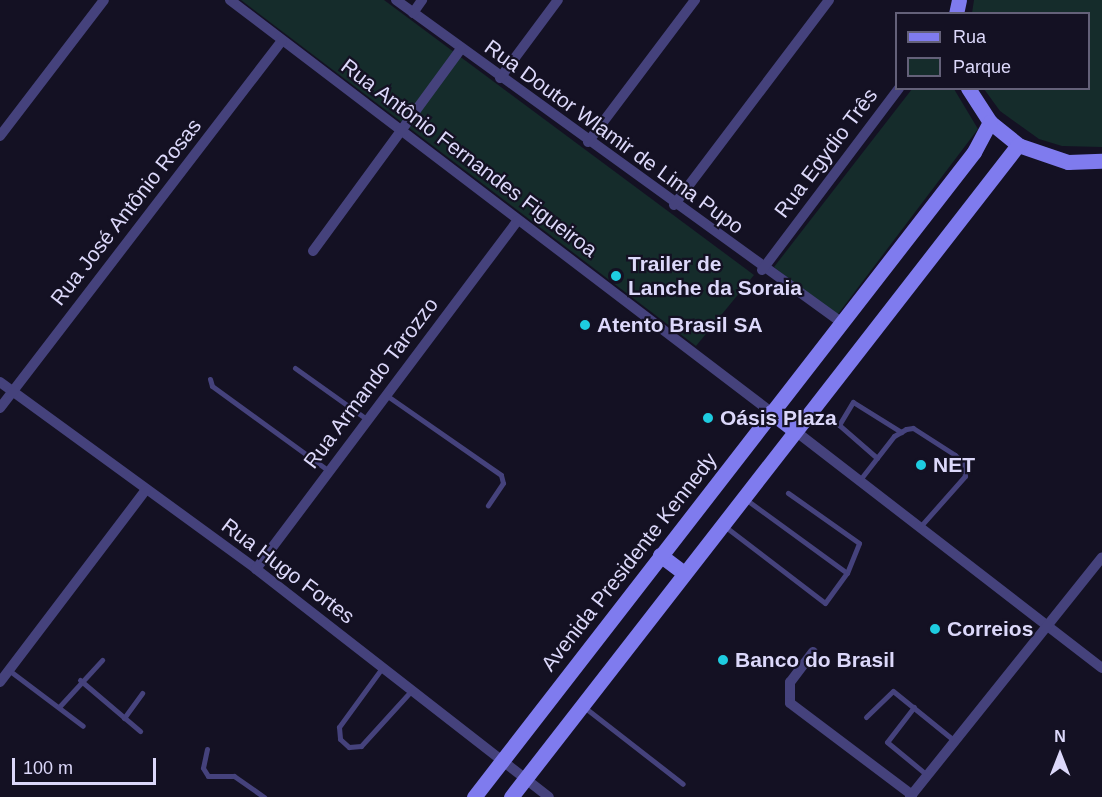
<!DOCTYPE html>
<html>
<head>
<meta charset="utf-8">
<style>
	body { margin:0 }
	#map { position:relative; width:1102px; height:797px; overflow:hidden; background:#141123; font-family:Arial,sans-serif }
	div>[style] { position:absolute }
	.green>* { inset:0; background:#152c2b }
	.lane>* { height:5px; margin:-2.5px; padding:0 2.5px; transform-origin:2.5px; border-radius:2.5px; background:#45427c }
	.street>* { height:10px; margin:-5px; padding:0 5px; transform-origin:5px; border-radius:5px; background:#45427c }
	.secondary>* { height:15px; margin:-7.5px; padding:0 7.5px; transform-origin:7.5px; border-radius:7.5px; background:#7f7bee }
	.dots>* { width:16px; height:16px; translate:-50% -50%; box-sizing:border-box; border:3px solid #141123; border-radius:50% }
	span { translate:-50% -50%; white-space:nowrap; text-align:center; line-height:1.15; -webkit-text-stroke:4.5px #141123; paint-order:stroke }
	.street-label { font-size:21px; color:#dcd8fa }
	.poi-label { font-size:21px; color:#dcd8fa; font-weight:700 }
	.left { translate:0 -50%; text-align:left }
	.legend { position:absolute; left:895px; top:12px; width:195px; height:78px; box-sizing:border-box; background:#141123; border:2px solid #646179; margin:0; padding:8px 10px; list-style:none; font-size:18px; color:#dcd8fa }
	.legend li { display:flex; align-items:center; gap:12px; height:30px }
	.legend b { width:30px; border:2px solid #646179 }
	.north { position:absolute; left:1030px; top:725px; width:60px; height:60px; -webkit-text-stroke:4px #141123; paint-order:stroke; rotate:0deg; font-size:16px; font-weight:700; line-height:24px; text-align:center; color:#dcd8fa }
	.north::after { content:''; display:block; margin:auto; width:21px; height:27px; background:#dcd8fa; clip-path:polygon(50% 0,100% 100%,50% 72%,0 100%) }
	.scale { position:absolute; left:12px; top:758px; width:144px; height:27px; box-sizing:border-box; border:3px solid #dcd8fa; border-top:0; padding-left:8px; font-size:18px; line-height:21px; white-space:nowrap; color:#dcd8fa; -webkit-text-stroke:4px #141123; paint-order:stroke }
</style>
</head>
<body>
<div id="map">
	<div class="green">
		<div style="clip-path:polygon(241px 0,384px 0,754px 275px,696px 346px)"></div>
		<div style="clip-path:polygon(974px 0,1102px 0,1102px 147px,1062px 146px,1039px 139px,1000px 111px,984px 89px,1088px 88px,1088px 14px,972px 13px)"></div>
		<div style="clip-path:polygon(912px 89px,954px 89px,978px 129px,835px 318px,774px 267px)"></div>
	</div>
	<div class="lane">
		<div style="left:295px;top:368px;width:90px;rotate:35.5deg"></div>
		<div style="left:210px;top:379px;width:7px;rotate:74deg"></div>
		<div style="left:212px;top:386px;width:145px;rotate:36deg"></div>
		<div style="left:386px;top:395px;width:140px;rotate:34.8deg"></div>
		<div style="left:501px;top:475px;width:8px;rotate:76deg"></div>
		<div style="left:503px;top:483px;width:27px;rotate:124deg"></div>
		<div style="left:877px;top:458px;width:50px;rotate:-139deg"></div>
		<div style="left:839px;top:425px;width:27px;rotate:-59deg"></div>
		<div style="left:853px;top:402px;width:57px;rotate:32deg"></div>
		<div style="left:859px;top:481px;width:57px;rotate:-52.1deg"></div>
		<div style="left:894px;top:436px;width:14px;rotate:-30deg"></div>
		<div style="left:906px;top:429px;width:7px;rotate:-8deg"></div>
		<div style="left:913px;top:428px;width:50px;rotate:32.7deg"></div>
		<div style="left:955px;top:455px;width:12px;rotate:42deg"></div>
		<div style="left:964px;top:463px;width:13px;rotate:86deg"></div>
		<div style="left:965px;top:476px;width:69px;rotate:131.5deg"></div>
		<div style="left:744px;top:498px;width:127px;rotate:36.1deg"></div>
		<div style="left:847px;top:573px;width:32px;rotate:-68deg"></div>
		<div style="left:859px;top:543px;width:87px;rotate:-144.8deg"></div>
		<div style="left:723px;top:525px;width:128px;rotate:37.4deg"></div>
		<div style="left:825px;top:603px;width:37px;rotate:-54deg"></div>
		<div style="left:382px;top:668px;width:73px;rotate:126.1deg"></div>
		<div style="left:339px;top:727px;width:12px;rotate:85deg"></div>
		<div style="left:340px;top:739px;width:12px;rotate:42deg"></div>
		<div style="left:349px;top:747px;width:12px;rotate:-5deg"></div>
		<div style="left:361px;top:746px;width:74px;rotate:-47.7deg"></div>
		<div style="left:10px;top:671px;width:91px;rotate:37deg"></div>
		<div style="left:80px;top:680px;width:79px;rotate:40.4deg"></div>
		<div style="left:59px;top:707px;width:64px;rotate:-47.5deg"></div>
		<div style="left:584px;top:707px;width:125px;rotate:37.9deg"></div>
		<div style="left:914px;top:707px;width:44px;rotate:127.6deg"></div>
		<div style="left:887px;top:742px;width:52px;rotate:39.5deg"></div>
		<div style="left:866px;top:717px;width:37px;rotate:-44deg"></div>
		<div style="left:893px;top:691px;width:81px;rotate:39deg"></div>
		<div style="left:124px;top:718px;width:31px;rotate:-54deg"></div>
		<div style="left:207px;top:749px;width:19px;rotate:102deg"></div>
		<div style="left:203px;top:768px;width:9px;rotate:58deg"></div>
		<div style="left:208px;top:776px;width:26px"></div>
		<div style="left:234px;top:776px;width:37px;rotate:35deg"></div>
	</div>
	<div class="street">
		<div style="left:230px;top:0;width:680px;rotate:37.29deg"></div>
		<div style="left:396px;top:0;width:549px;rotate:35.89deg"></div>
		<div style="left:413px;top:13px;width:16px;rotate:-55deg"></div>
		<div style="left:500px;top:78px;width:97px;rotate:-53.4deg"></div>
		<div style="left:0;top:136px;width:171px;rotate:-52.6deg"></div>
		<div style="left:588px;top:142px;width:178px;rotate:-53deg"></div>
		<div style="left:674px;top:205px;width:257px;rotate:-52.9deg"></div>
		<div style="left:313px;top:251px;width:250px;rotate:-53.8deg"></div>
		<div style="left:762px;top:270px;width:228px;rotate:-53deg"></div>
		<div style="left:0;top:382px;width:317px;rotate:36.1deg"></div>
		<div style="left:256px;top:569px;width:371px;rotate:37.9deg"></div>
		<div style="left:0;top:408px;width:463px;rotate:-52.5deg"></div>
		<div style="left:794px;top:430px;width:389px;rotate:37.7deg"></div>
		<div style="left:256px;top:569px;width:436px;rotate:-53.1deg"></div>
		<div style="left:813px;top:652px;width:38px;rotate:127deg"></div>
		<div style="left:790px;top:682px;width:21px;rotate:90deg"></div>
		<div style="left:790px;top:703px;width:153px;rotate:37deg"></div>
		<div style="left:0;top:682px;width:240px;rotate:-52.8deg"></div>
		<div style="left:910px;top:797px;width:307px;rotate:-51.3deg"></div>
	</div>
	<div class="secondary">
		<div style="left:956px;top:14px;width:14px;rotate:-78deg"></div>
		<div style="left:968px;top:88px;width:40px;rotate:57.1deg"></div>
		<div style="left:990px;top:122px;width:36px;rotate:39deg"></div>
		<div style="left:1018px;top:145px;width:53px;rotate:18.8deg"></div>
		<div style="left:1068px;top:162px;width:34px;rotate:-2deg"></div>
		<div style="left:771px;top:412px;width:29px;rotate:38deg"></div>
		<div style="left:660px;top:555px;width:30px;rotate:37deg"></div>
		<div style="left:474px;top:797px;width:816px;rotate:-52.22deg"></div>
		<div style="left:974px;top:152px;width:34px;rotate:-62deg"></div>
		<div style="left:511px;top:797px;width:826px;rotate:-52.13deg"></div>
	</div>
	<div class="dots">
		<div style="left:616px;top:276px;background:#1ecce0"></div>
		<div style="left:585px;top:325px;background:#1ecce0"></div>
		<div style="left:708px;top:418px;background:#1ecce0"></div>
		<div style="left:921px;top:465px;background:#1ecce0"></div>
		<div style="left:935px;top:629px;background:#1ecce0"></div>
		<div style="left:723px;top:660px;background:#1ecce0"></div>
	</div>
	<div class="street-label">
		<span style="left:614px;top:137px;rotate:36deg">Rua Doutor Wlamir de Lima Pupo</span>
		<span style="left:826px;top:153px;rotate:-53deg">Rua Egydio Três</span>
		<span style="left:469px;top:158px;rotate:37deg">Rua Antônio Fernandes Figueiroa</span>
		<span style="left:126px;top:212px;rotate:-52deg">Rua José Antônio Rosas</span>
		<span style="left:371px;top:383px;rotate:-53deg">Rua Armando Tarozzo</span>
		<span style="left:629px;top:562px;rotate:-52deg">Avenida Presidente Kennedy</span>
		<span style="left:288px;top:571px;rotate:37deg">Rua Hugo Fortes</span>
	</div>
	<div class="poi-label">
		<span class="left" style="left:628px;top:276px">Trailer de<br>Lanche da Soraia</span>
		<span class="left" style="left:597px;top:325px">Atento Brasil SA</span>
		<span class="left" style="left:720px;top:418px">Oásis Plaza</span>
		<span class="left" style="left:933px;top:465px">NET</span>
		<span class="left" style="left:947px;top:629px">Correios</span>
		<span class="left" style="left:735px;top:660px">Banco do Brasil</span>
	</div>
	<ul class="legend">
	<li><b style="height:8px;background:#7f7bee"></b>Rua</li>
	<li><b style="height:16px;background:#152c2b"></b>Parque</li>
	</ul>
	<div class="north">N</div>
	<div class="scale">100 m</div>
</div>
</body>
</html>
